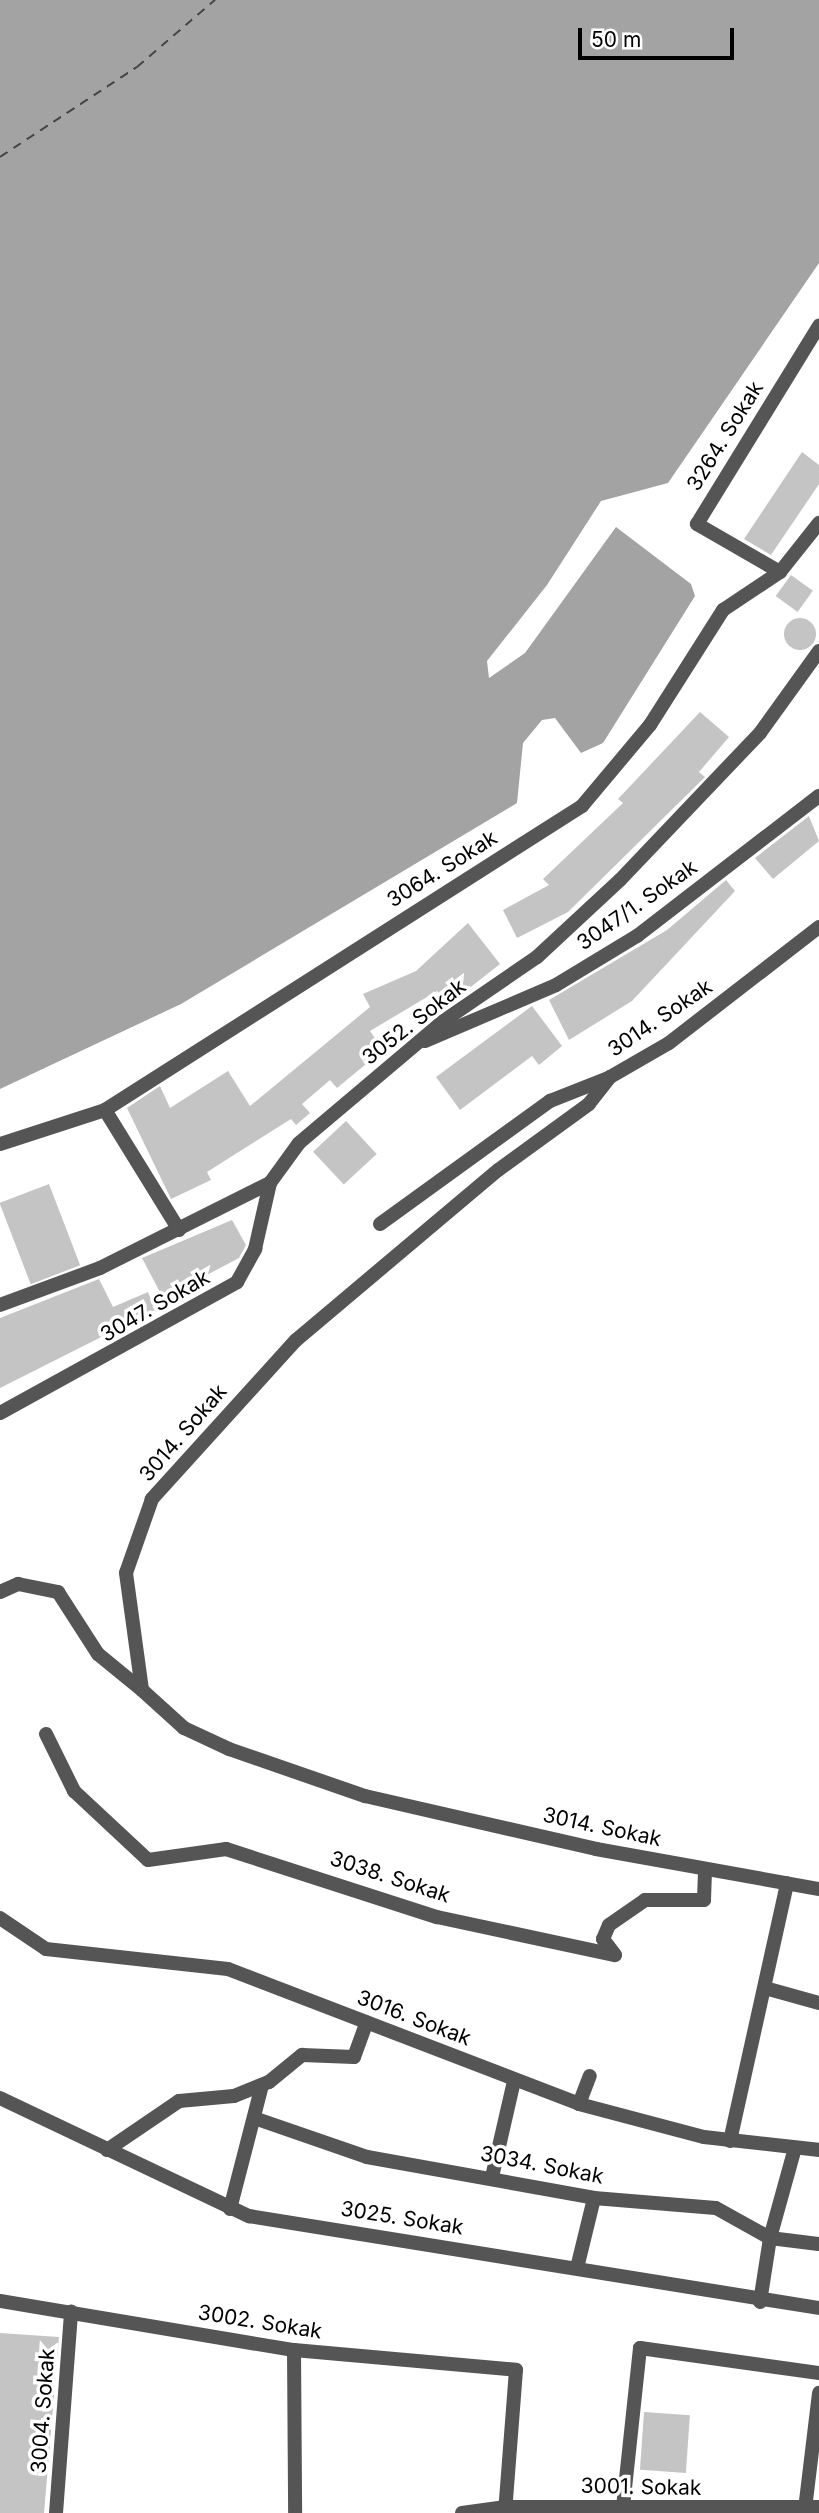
<!DOCTYPE html>
<html>
<head>
<meta charset="utf-8">
<style>
	body { margin:0 }
	#map { position:relative; width:819px; height:2513px; overflow:hidden; background:#fff; font-family:Inter,sans-serif }
	div>[style] { position:absolute }
	.water>* { inset:0; background:#a3a3a3 }
	.ferry>* { height:2px; margin-top:-1px; transform-origin:0; background:repeating-linear-gradient(90deg,#444 0 9px,transparent 0 16px) }
	.building>* { inset:0; background:#c4c4c4; transform-origin:0 0 }
	.round { border-radius:50% }
	.minor>* { height:14px; margin:-7px; padding:0 7px; transform-origin:7px; border-radius:7px; background:#555 }
	.tertiary>* { height:14px; margin:-7px; padding:0 7px; transform-origin:7px; border-radius:7px; background:#555 }
	span { translate:-50% -50%; white-space:nowrap; text-align:center; line-height:1.15; -webkit-text-stroke:7px #fff; paint-order:stroke }
	.street-label { font-size:21px; color:#000 }
	.scale { position:absolute; left:578px; top:28px; width:156px; height:32px; box-sizing:border-box; border:4px solid #000; border-top:0; padding-left:9px; font-size:21px; line-height:24px; white-space:nowrap; color:#000; -webkit-text-stroke:5px #fff; paint-order:stroke }
</style>
</head>
<body>
<div id="map">
	<div class="water">
		<div style="clip-path:polygon(0 0,819px 0,819px 263px,668px 483px,601px 501px,547px 585px,487px 661px,489px 678px,525px 653px,616px 527px,691px 584px,695px 596px,603px 743px,581px 753px,555px 718px,542px 720px,523px 743px,517px 803px,181px 1004px,0 1089px)"></div>
	</div>
	<div class="ferry">
		<div style="left:0;top:157px;width:164px;rotate:-33.3deg"></div>
		<div style="left:137px;top:67px;width:103px;rotate:-40.7deg"></div>
	</div>
	<div class="building">
		<div style="clip-path:polygon(802px 452px,819px 465px,819px 484px,771px 555px,744px 539px)"></div>
		<div style="left:791px;top:575px;width:27px;height:26px;rotate:36deg"></div>
		<div class="round" style="left:784px;top:618px;width:32px;height:32px"></div>
		<div style="clip-path:polygon(700px 712px,729px 737px,699px 772px,705px 777px,568px 912px,517px 938px,503px 910px,549px 885px,543px 879px,623px 803px,618px 799px)"></div>
		<div style="clip-path:polygon(809px 816px,819px 841px,773px 879px,755px 858px)"></div>
		<div style="clip-path:polygon(726px 880px,735px 891px,632px 1001px,569px 1040px,549px 1000px,667px 930px)"></div>
		<div style="clip-path:polygon(468px 923px,500px 964px,448px 1005px,437px 991px,370px 1031px,383px 1050px,337px 1088px,330px 1080px,302px 1104px,310px 1113px,296px 1125px,291px 1119px,207px 1172px,211px 1180px,171px 1199px,127px 1108px,160px 1086px,170px 1108px,228px 1071px,250px 1106px,370px 1007px,363px 994px,416px 971px)"></div>
		<div style="clip-path:polygon(532px 1006px,562px 1046px,539px 1065px,532px 1056px,460px 1110px,436px 1077px)"></div>
		<div style="left:346px;top:1121px;width:45px;height:45px;rotate:47deg"></div>
		<div style="left:49px;top:1184px;width:87px;height:53px;rotate:69deg"></div>
		<div style="clip-path:polygon(232px 1220px,246px 1245px,239px 1258px,163px 1298px,142px 1258px)"></div>
		<div style="clip-path:polygon(99px 1279px,113px 1307px,148px 1292px,155px 1310px,0 1388px,0 1318px)"></div>
		<div style="clip-path:polygon(0 2333px,59px 2337px,44px 2513px,0 2513px)"></div>
		<div style="left:644px;top:2412px;width:46px;height:58px;rotate:4deg"></div>
	</div>
	<div class="minor">
		<div style="left:819px;top:927px;width:190px;rotate:142.3deg"></div>
		<div style="left:669px;top:1043px;width:68px;rotate:150deg"></div>
		<div style="left:610px;top:1077px;width:34px;rotate:128deg"></div>
		<div style="left:589px;top:1104px;width:112px;rotate:144deg"></div>
		<div style="left:498px;top:1170px;width:264px;rotate:139.9deg"></div>
		<div style="left:296px;top:1340px;width:215px;rotate:132.2deg"></div>
		<div style="left:152px;top:1499px;width:78px;rotate:109.4deg"></div>
		<div style="left:126px;top:1573px;width:118px;rotate:82.2deg"></div>
		<div style="left:142px;top:1690px;width:57px;rotate:42.1deg"></div>
		<div style="left:184px;top:1728px;width:50px;rotate:25deg"></div>
		<div style="left:229px;top:1749px;width:144px;rotate:19.1deg"></div>
		<div style="left:365px;top:1796px;width:237px;rotate:12.9deg"></div>
		<div style="left:596px;top:1849px;width:227px;rotate:10.2deg"></div>
		<div style="left:425px;top:1041px;width:142px;rotate:-23.1deg"></div>
		<div style="left:556px;top:985px;width:95px;rotate:-31.2deg"></div>
		<div style="left:637px;top:936px;width:230px;rotate:-37.6deg"></div>
		<div style="left:105px;top:1110px;width:141px;rotate:58.3deg"></div>
		<div style="left:380px;top:1224px;width:210px;rotate:-35.9deg"></div>
		<div style="left:550px;top:1101px;width:62px;rotate:-21.6deg"></div>
		<div style="left:0;top:1413px;width:271px;rotate:-28.9deg"></div>
		<div style="left:237px;top:1282px;width:38px;rotate:-61deg"></div>
		<div style="left:255px;top:1249px;width:68px;rotate:-77.2deg"></div>
		<div style="left:0;top:1592px;width:20px;rotate:-24deg"></div>
		<div style="left:18px;top:1584px;width:41px;rotate:11.3deg"></div>
		<div style="left:58px;top:1592px;width:74px;rotate:57.2deg"></div>
		<div style="left:98px;top:1654px;width:57px;rotate:39.3deg"></div>
		<div style="left:46px;top:1734px;width:64px;rotate:63.8deg"></div>
		<div style="left:74px;top:1791px;width:101px;rotate:43deg"></div>
		<div style="left:148px;top:1860px;width:79px;rotate:-8deg"></div>
		<div style="left:226px;top:1849px;width:222px;rotate:17.9deg"></div>
		<div style="left:437px;top:1917px;width:182px;rotate:12.1deg"></div>
		<div style="left:615px;top:1955px;width:20px;rotate:-127deg"></div>
		<div style="left:603px;top:1939px;width:15px;rotate:-67deg"></div>
		<div style="left:609px;top:1925px;width:44px;rotate:-34.8deg"></div>
		<div style="left:645px;top:1900px;width:59px"></div>
		<div style="left:704px;top:1900px;width:31px;rotate:-88deg"></div>
		<div style="left:0;top:1918px;width:55px;rotate:34deg"></div>
		<div style="left:46px;top:1949px;width:183px;rotate:6.3deg"></div>
		<div style="left:228px;top:1969px;width:376px;rotate:21deg"></div>
		<div style="left:579px;top:2104px;width:129px;rotate:14.8deg"></div>
		<div style="left:704px;top:2137px;width:116px;rotate:6.4deg"></div>
		<div style="left:765px;top:1988px;width:56px;rotate:15.5deg"></div>
		<div style="left:0;top:2098px;width:276px;rotate:25.4deg"></div>
		<div style="left:249px;top:2216px;width:577px;rotate:9.17deg"></div>
		<div style="left:579px;top:2104px;width:30px;rotate:-69deg"></div>
		<div style="left:257px;top:2119px;width:116px;rotate:19.1deg"></div>
		<div style="left:367px;top:2157px;width:231px;rotate:10.2deg"></div>
		<div style="left:594px;top:2198px;width:122px;rotate:4.7deg"></div>
		<div style="left:716px;top:2208px;width:62px;rotate:29.1deg"></div>
		<div style="left:770px;top:2238px;width:49px;rotate:7deg"></div>
		<div style="left:730px;top:2141px;width:264px;rotate:-77.5deg"></div>
		<div style="left:107px;top:2150px;width:87px;rotate:-34.2deg"></div>
		<div style="left:179px;top:2101px;width:55px;rotate:-5.2deg"></div>
		<div style="left:234px;top:2096px;width:38px;rotate:-22deg"></div>
		<div style="left:269px;top:2082px;width:43px;rotate:-39.3deg"></div>
		<div style="left:302px;top:2055px;width:52px;rotate:2.2deg"></div>
		<div style="left:354px;top:2057px;width:37px;rotate:-70deg"></div>
		<div style="left:492px;top:2177px;width:98px;rotate:-77.1deg"></div>
		<div style="left:230px;top:2209px;width:128px;rotate:-75.5deg"></div>
		<div style="left:577px;top:2268px;width:72px;rotate:-76.3deg"></div>
		<div style="left:0;top:2301px;width:298px;rotate:9.5deg"></div>
		<div style="left:294px;top:2350px;width:223px;rotate:5.1deg"></div>
		<div style="left:516px;top:2370px;width:143px;rotate:94.4deg"></div>
		<div style="left:760px;top:2302px;width:65px;rotate:-81.1deg"></div>
		<div style="left:770px;top:2238px;width:93px;rotate:-74.5deg"></div>
		<div style="left:294px;top:2350px;width:163px;rotate:89.6deg"></div>
		<div style="left:623px;top:2507px;width:160px;rotate:-83.9deg"></div>
		<div style="left:640px;top:2348px;width:181px;rotate:8deg"></div>
		<div style="left:805px;top:2509px;width:117px;rotate:-83.1deg"></div>
		<div style="left:56px;top:2513px;width:202px;rotate:-85.7deg"></div>
		<div style="left:462px;top:2513px;width:44px;rotate:-7.8deg"></div>
		<div style="left:506px;top:2507px;width:313px"></div>
	</div>
	<div class="tertiary">
		<div style="left:780px;top:572px;width:96px;rotate:-150deg"></div>
		<div style="left:697px;top:524px;width:233px;rotate:-58.4deg"></div>
		<div style="left:0;top:1144px;width:110px;rotate:-17.9deg"></div>
		<div style="left:105px;top:1110px;width:566px;rotate:-32.51deg"></div>
		<div style="left:582px;top:806px;width:106px;rotate:-50deg"></div>
		<div style="left:650px;top:725px;width:136px;rotate:-57.6deg"></div>
		<div style="left:723px;top:610px;width:69px;rotate:-33.7deg"></div>
		<div style="left:780px;top:572px;width:63px;rotate:-51.5deg"></div>
		<div style="left:0;top:1305px;width:107px;rotate:-20.3deg"></div>
		<div style="left:100px;top:1268px;width:190px;rotate:-26.6deg"></div>
		<div style="left:270px;top:1183px;width:49px;rotate:-54.1deg"></div>
		<div style="left:299px;top:1143px;width:187px;rotate:-40.2deg"></div>
		<div style="left:442px;top:1022px;width:115px;rotate:-34.4deg"></div>
		<div style="left:537px;top:957px;width:113px;rotate:-42.9deg"></div>
		<div style="left:620px;top:880px;width:203px;rotate:-46.4deg"></div>
		<div style="left:760px;top:733px;width:101px;rotate:-54.3deg"></div>
	</div>
	<div class="street-label">
		<span style="left:725px;top:436px;rotate:-58deg">3264. Sokak</span>
		<span style="left:442px;top:869px;rotate:-32deg">3064. Sokak</span>
		<span style="left:637px;top:905px;rotate:-35deg">3047/1. Sokak</span>
		<span style="left:660px;top:1018px;rotate:-34deg">3014. Sokak</span>
		<span style="left:414px;top:1022px;rotate:-38deg">3052. Sokak</span>
		<span style="left:155px;top:1306px;rotate:-30deg">3047. Sokak</span>
		<span style="left:183px;top:1433px;rotate:-49deg">3014. Sokak</span>
		<span style="left:602px;top:1827px;rotate:12deg">3014. Sokak</span>
		<span style="left:390px;top:1877px;rotate:18deg">3038. Sokak</span>
		<span style="left:414px;top:2018px;rotate:21deg">3016. Sokak</span>
		<span style="left:542px;top:2165px;rotate:11deg">3034. Sokak</span>
		<span style="left:402px;top:2218px;rotate:9deg">3025. Sokak</span>
		<span style="left:260px;top:2322px;rotate:9deg">3002. Sokak</span>
		<span style="left:43px;top:2411px;rotate:-86deg">3004. Sokak</span>
		<span style="left:641px;top:2487px;rotate:1deg">3001. Sokak</span>
	</div>
	<div class="scale">50 m</div>
</div>
</body>
</html>
